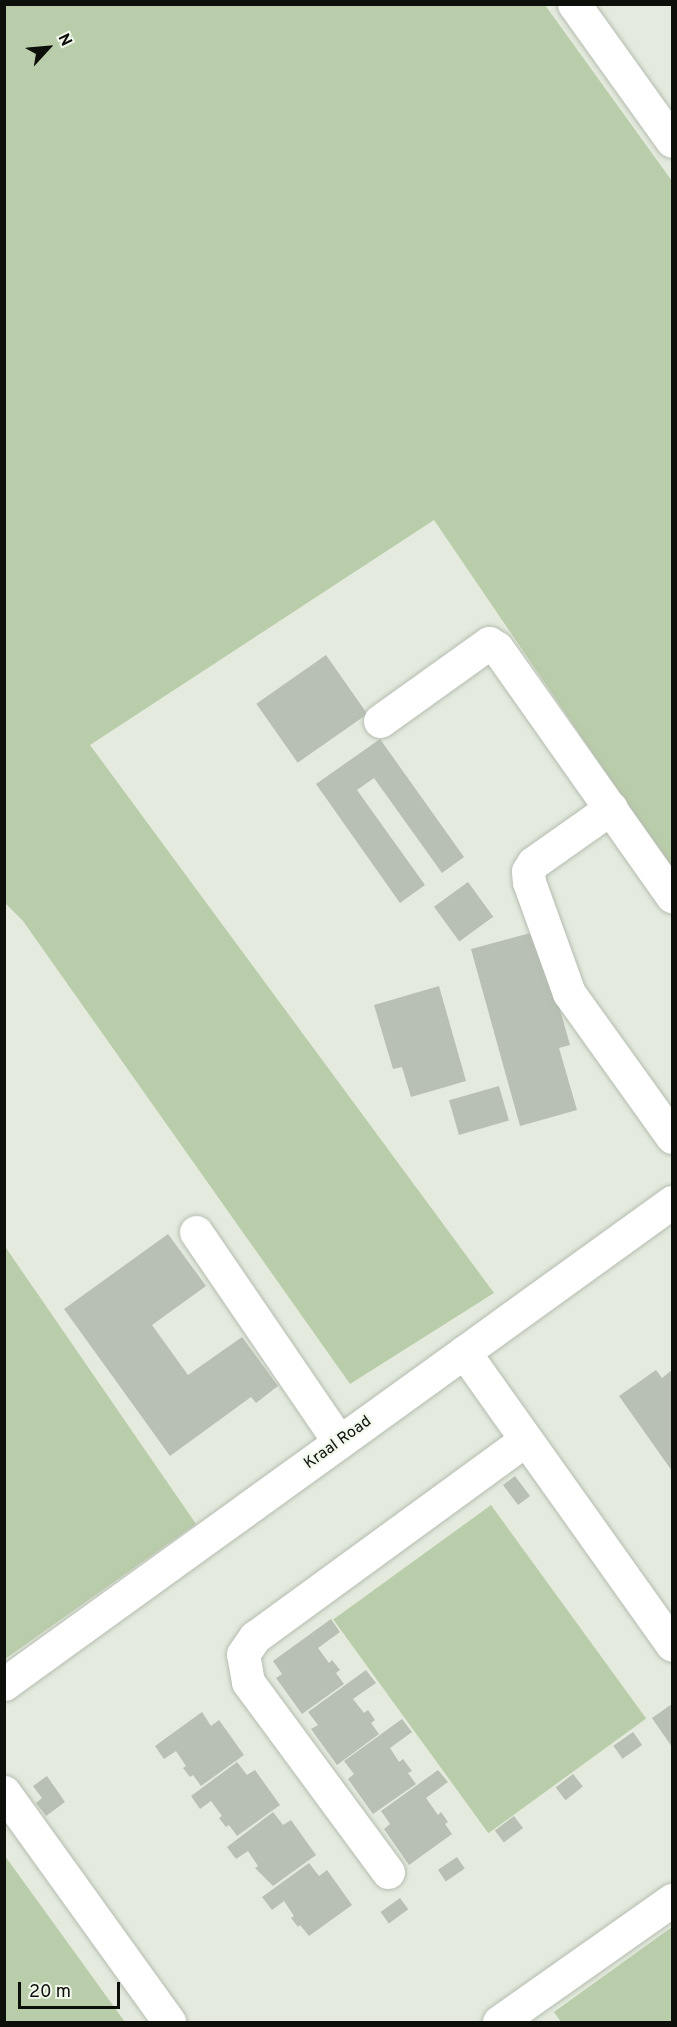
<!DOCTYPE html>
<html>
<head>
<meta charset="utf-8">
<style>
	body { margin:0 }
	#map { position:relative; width:677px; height:2027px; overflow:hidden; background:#e4ebde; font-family:Overpass,sans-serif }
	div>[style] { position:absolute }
	.green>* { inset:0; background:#bacdaa; transform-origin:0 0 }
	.building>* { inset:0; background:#b8bfb3; transform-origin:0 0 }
	.roads { filter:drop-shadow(0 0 2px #b5bcb0) drop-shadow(0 0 2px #b5bcb0) }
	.minor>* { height:33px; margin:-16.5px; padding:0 16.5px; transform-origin:16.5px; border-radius:16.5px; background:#fff }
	span { translate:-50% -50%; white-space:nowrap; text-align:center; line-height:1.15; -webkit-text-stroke:4.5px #f1f8eb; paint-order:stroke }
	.street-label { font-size:16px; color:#0d0f0b }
	.frame { position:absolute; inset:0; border:6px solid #0d0f0b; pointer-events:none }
	.north { position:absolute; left:18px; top:18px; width:60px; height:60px; -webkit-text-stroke:4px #f1f8eb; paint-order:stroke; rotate:64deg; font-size:16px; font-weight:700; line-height:24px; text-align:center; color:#0d0f0b }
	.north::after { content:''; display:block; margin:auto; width:21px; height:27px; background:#0d0f0b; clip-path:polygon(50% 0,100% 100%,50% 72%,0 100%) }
	.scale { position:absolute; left:18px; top:1982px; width:102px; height:27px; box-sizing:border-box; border:3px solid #0d0f0b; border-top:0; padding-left:8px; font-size:18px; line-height:21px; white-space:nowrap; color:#0d0f0b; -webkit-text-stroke:4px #f1f8eb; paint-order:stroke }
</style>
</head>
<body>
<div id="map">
	<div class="green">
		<div style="clip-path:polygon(4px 5px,545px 5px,672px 181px,672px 870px,434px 520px,90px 745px,494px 1293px,350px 1384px,23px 921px,5px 903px)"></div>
		<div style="clip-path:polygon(4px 1245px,196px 1524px,5px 1659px,4px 1659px)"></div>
		<div style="left:491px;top:1505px;width:264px;height:195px;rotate:54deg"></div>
		<div style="clip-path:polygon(5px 1856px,125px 2022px,5px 2022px)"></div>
		<div style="clip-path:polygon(672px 1927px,672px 2022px,561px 2022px,554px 2012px)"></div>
	</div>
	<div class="building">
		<div style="left:326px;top:655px;width:72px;height:85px;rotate:55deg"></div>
		<div style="clip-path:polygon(380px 739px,464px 857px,442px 873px,374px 778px,357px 790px,425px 885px,400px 903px,316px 784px)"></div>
		<div style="left:468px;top:882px;width:43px;height:42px;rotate:54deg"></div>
		<div style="clip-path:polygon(538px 931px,570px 1045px,559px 1048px,577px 1110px,520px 1126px,471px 949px)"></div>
		<div style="clip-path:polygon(439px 986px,466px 1081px,411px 1097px,402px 1067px,393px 1069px,374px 1005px)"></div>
		<div style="left:499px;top:1086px;width:36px;height:52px;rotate:74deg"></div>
		<div style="clip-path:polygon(168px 1234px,206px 1286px,152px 1325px,188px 1375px,242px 1337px,278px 1386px,256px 1403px,251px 1397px,170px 1456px,64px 1309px)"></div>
		<div style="clip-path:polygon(656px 1370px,662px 1378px,672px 1370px,672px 1471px,619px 1396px)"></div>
		<div style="left:515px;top:1476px;width:25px;height:15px;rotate:53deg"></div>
		<div style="clip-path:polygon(331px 1619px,340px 1632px,318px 1648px,329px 1663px,332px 1660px,340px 1670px,336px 1673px,344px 1684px,302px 1714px,276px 1678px,282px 1674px,273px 1661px)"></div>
		<div style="clip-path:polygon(366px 1670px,376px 1683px,353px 1699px,364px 1713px,368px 1710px,375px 1720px,371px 1723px,379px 1734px,337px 1765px,311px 1729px,318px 1725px,308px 1712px)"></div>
		<div style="clip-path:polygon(672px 1704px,672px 1747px,652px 1718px)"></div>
		<div style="clip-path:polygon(202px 1712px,211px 1726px,219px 1720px,244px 1755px,201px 1786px,193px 1775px,190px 1777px,183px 1768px,186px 1766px,176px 1751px,164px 1759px,155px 1746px)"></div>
		<div style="clip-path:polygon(402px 1719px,412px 1732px,390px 1748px,399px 1762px,403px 1759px,412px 1771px,408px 1773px,416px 1784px,373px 1814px,348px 1779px,354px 1774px,344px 1761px)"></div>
		<div style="left:633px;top:1732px;width:16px;height:24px;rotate:55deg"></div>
		<div style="clip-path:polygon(237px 1762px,247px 1775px,255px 1770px,280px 1805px,237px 1836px,229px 1825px,226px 1827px,219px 1818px,222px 1816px,211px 1801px,200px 1809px,191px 1796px)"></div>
		<div style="clip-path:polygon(438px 1770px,448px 1782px,426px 1798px,438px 1815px,441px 1812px,448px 1822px,445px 1824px,452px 1834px,409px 1865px,384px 1829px,390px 1824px,381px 1811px)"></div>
		<div style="left:573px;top:1774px;width:16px;height:22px;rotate:52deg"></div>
		<div style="clip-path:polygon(47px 1776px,65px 1802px,46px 1816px,36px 1803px,42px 1798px,33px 1786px)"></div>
		<div style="clip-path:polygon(273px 1812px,283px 1825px,291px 1820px,316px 1855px,273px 1886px,255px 1868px,258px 1866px,248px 1851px,236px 1859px,227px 1847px)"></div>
		<div style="left:514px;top:1816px;width:15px;height:24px;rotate:53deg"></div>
		<div style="left:457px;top:1857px;width:14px;height:23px;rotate:56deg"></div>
		<div style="clip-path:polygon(309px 1863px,319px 1876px,327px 1870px,352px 1905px,309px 1936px,300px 1925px,298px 1927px,291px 1918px,294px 1916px,284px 1901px,272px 1910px,262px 1897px)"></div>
		<div style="left:400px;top:1898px;width:14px;height:24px;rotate:54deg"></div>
	</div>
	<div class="roads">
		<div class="minor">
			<div style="left:574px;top:4px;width:168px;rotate:54.4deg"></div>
			<div style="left:380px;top:721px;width:134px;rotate:-35.6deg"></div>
			<div style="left:489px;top:643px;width:9px;rotate:32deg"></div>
			<div style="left:497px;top:648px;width:304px;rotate:54.8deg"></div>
			<div style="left:611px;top:808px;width:95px;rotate:144.8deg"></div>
			<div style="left:533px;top:863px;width:9px;rotate:122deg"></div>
			<div style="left:528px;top:871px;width:11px;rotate:85deg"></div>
			<div style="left:529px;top:882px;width:118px;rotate:70.2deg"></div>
			<div style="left:569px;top:993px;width:177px;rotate:54.4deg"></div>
			<div style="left:196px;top:1232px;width:254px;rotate:55.7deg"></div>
			<div style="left:464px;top:1352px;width:359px;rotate:54.6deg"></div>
			<div style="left:4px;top:1684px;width:824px;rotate:-35.81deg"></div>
			<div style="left:4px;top:1792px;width:283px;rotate:54.3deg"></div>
			<div style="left:388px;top:1872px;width:236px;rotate:-126.4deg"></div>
			<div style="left:248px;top:1682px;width:28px;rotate:-100deg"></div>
			<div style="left:243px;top:1654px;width:21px;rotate:-55deg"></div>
			<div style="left:255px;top:1637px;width:334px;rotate:-36.1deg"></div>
			<div style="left:499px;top:2022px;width:212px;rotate:-35.2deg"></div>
		</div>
	</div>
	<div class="street-label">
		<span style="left:338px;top:1443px;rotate:-36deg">Kraal Road</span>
	</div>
	<div class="frame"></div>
	<div class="north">N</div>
	<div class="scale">20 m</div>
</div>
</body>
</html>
